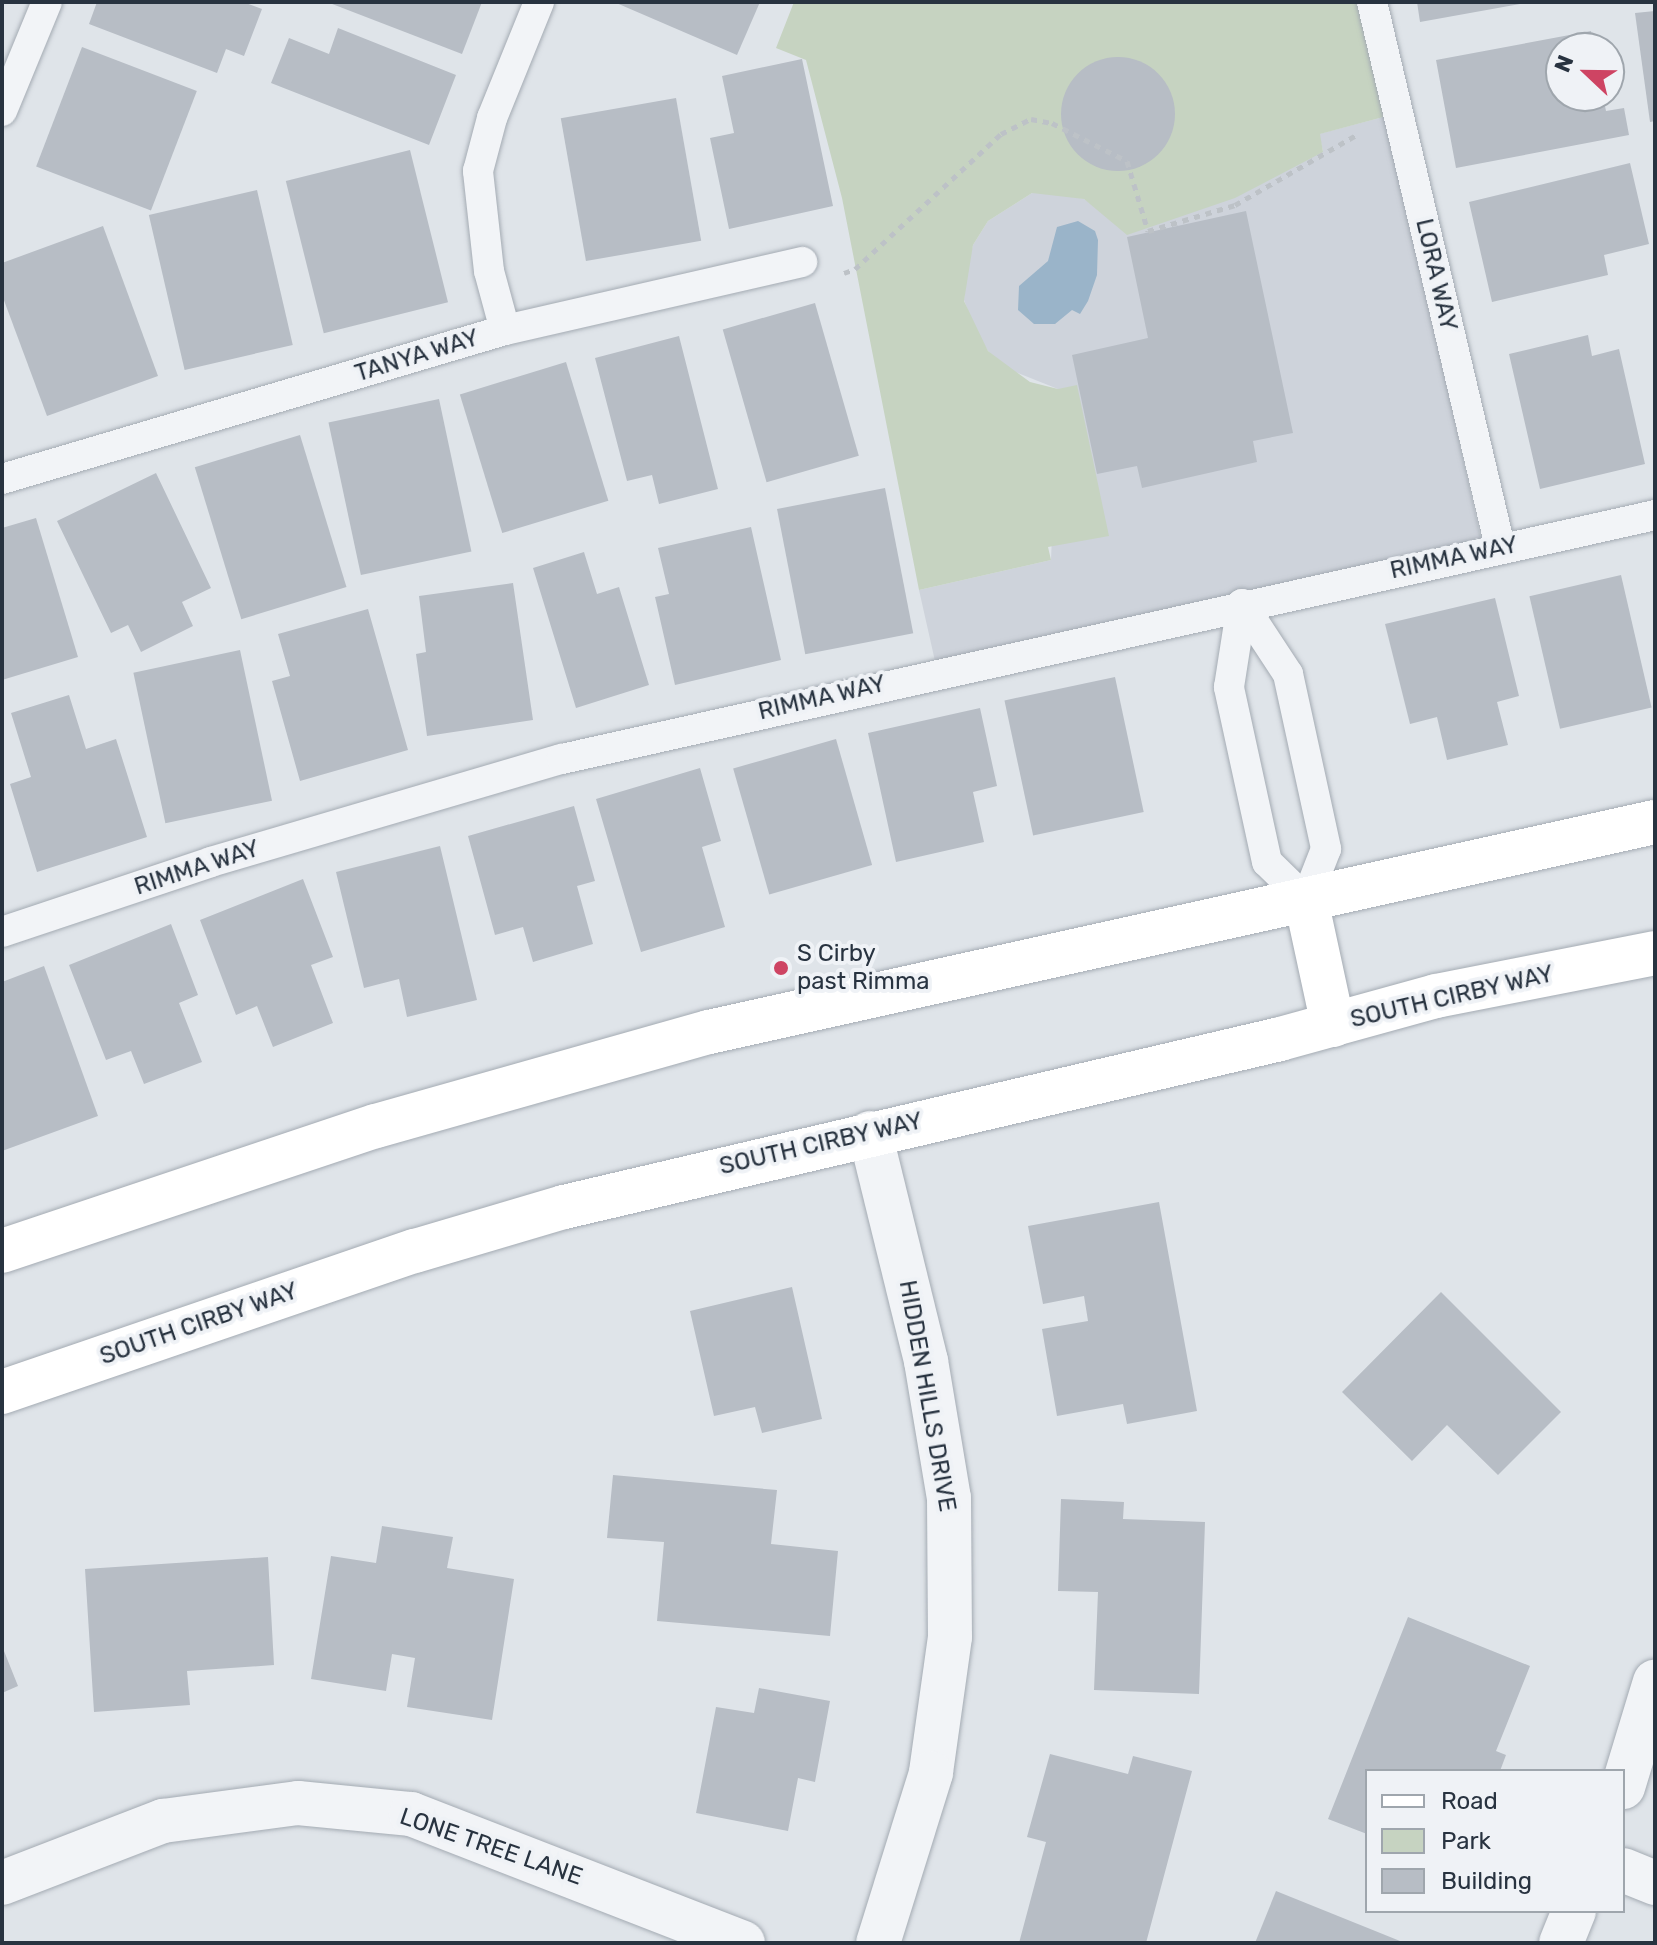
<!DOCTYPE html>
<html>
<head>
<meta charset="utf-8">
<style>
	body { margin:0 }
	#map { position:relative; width:1657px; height:1945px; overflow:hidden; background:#dfe4e9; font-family:Rubik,sans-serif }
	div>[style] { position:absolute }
	.built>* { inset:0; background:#ced3db }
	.green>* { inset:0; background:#c6d3c1 }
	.water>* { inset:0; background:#9ab4c9 }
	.building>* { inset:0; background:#b7bdc5; transform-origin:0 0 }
	.round { border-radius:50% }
	.path>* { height:5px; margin-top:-2.5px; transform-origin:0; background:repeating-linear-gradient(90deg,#bdc2c7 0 6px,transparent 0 12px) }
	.roads { filter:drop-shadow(0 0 2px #a4abb3) drop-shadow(0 0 2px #a4abb3) }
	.lane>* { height:30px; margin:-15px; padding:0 15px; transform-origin:15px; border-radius:15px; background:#f2f4f7 }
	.street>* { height:44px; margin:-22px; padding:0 22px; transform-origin:22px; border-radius:22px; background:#f2f4f7 }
	.secondary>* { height:44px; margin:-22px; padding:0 22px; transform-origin:22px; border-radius:22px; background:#fff }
	.dots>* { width:22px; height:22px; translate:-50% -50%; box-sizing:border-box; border:4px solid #eff2f6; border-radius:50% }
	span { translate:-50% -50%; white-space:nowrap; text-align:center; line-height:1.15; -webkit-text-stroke:8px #eff2f6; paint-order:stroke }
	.street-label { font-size:24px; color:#283340 }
	.poi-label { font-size:24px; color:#283340 }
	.left { translate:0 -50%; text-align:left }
	.frame { position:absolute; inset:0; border:4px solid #283340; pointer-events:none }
	.legend { position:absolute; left:1365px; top:1769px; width:260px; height:144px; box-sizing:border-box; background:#eff2f6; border:2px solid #9fa6ad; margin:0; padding:10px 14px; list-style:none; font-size:24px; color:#283340 }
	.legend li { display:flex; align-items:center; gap:16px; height:40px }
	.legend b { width:40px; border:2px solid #9fa6ad }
	.north { position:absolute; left:1545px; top:32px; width:80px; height:80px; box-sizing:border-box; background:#eff2f6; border:2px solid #9fa6ad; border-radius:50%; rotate:292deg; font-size:22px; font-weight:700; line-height:32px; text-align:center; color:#283340 }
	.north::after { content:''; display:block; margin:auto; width:28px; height:36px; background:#ce4463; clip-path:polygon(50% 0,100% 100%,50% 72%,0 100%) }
</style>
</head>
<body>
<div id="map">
	<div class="built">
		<div style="clip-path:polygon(1387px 116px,1481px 540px,935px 661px,919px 590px,1051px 560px,1058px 389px,1008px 369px,988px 351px,973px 325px,964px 300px,966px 274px,973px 245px,988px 221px,1032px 193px,1058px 192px,1084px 199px,1108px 216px,1323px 151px,1319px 134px)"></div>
	</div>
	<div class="green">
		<div style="clip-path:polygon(794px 2px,1362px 2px,1387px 116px,1320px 134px,1323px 152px,1235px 198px,1127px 235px,1084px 199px,1032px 193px,988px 221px,973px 245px,964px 301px,988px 351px,1030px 382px,1058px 389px,1077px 385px,1109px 536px,1048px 547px,1051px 560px,919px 590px,842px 198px,806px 60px,776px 48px)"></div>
	</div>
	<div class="water">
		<div style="clip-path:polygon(1078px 221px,1095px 231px,1098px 240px,1097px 275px,1088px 301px,1080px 314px,1072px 310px,1055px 324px,1034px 324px,1018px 310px,1019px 286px,1048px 261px,1057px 227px)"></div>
	</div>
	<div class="building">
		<div style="clip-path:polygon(97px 2px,243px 2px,262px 9px,244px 56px,226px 49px,217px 73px,89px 24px)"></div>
		<div style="clip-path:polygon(327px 2px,482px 2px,462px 54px)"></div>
		<div style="clip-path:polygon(614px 2px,760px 2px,737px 55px)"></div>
		<div style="clip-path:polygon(1417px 2px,1520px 2px,1520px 4px,1420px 22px)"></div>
		<div style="clip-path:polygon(1655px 11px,1655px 121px,1650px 122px,1635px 13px)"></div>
		<div style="clip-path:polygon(338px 28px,456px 75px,429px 145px,271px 83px,289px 38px,329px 54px)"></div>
		<div style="clip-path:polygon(1591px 31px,1594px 48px,1561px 48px,1561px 96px,1603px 96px,1606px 111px,1624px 108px,1629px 135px,1456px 168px,1436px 60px)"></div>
		<div style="left:82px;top:47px;width:123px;height:128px;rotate:21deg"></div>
		<div class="round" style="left:1061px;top:57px;width:114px;height:114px"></div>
		<div style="clip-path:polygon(802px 59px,833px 206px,729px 229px,710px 138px,734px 133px,722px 76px)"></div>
		<div style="left:676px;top:98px;width:145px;height:117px;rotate:80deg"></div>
		<div style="left:410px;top:150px;width:157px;height:128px;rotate:76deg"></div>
		<div style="clip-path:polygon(1630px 163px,1649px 244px,1604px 255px,1608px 275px,1492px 302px,1469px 202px)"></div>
		<div style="left:257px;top:190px;width:159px;height:111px;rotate:77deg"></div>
		<div style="clip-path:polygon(1246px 211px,1293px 433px,1253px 441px,1257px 462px,1142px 488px,1137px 466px,1097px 474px,1072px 355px,1148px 338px,1127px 237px)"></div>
		<div style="clip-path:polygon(103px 226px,158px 376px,47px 416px,2px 295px,2px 263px)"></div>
		<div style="left:815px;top:303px;width:159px;height:96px;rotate:74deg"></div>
		<div style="clip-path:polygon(1588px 335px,1592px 356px,1619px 349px,1645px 464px,1540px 489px,1509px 354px)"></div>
		<div style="clip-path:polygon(679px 336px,718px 489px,659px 504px,652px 475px,627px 481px,595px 358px)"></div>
		<div style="left:566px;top:362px;width:145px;height:111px;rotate:73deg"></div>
		<div style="left:439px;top:399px;width:156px;height:113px;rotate:78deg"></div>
		<div style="left:300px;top:435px;width:159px;height:110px;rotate:73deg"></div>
		<div style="clip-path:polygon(156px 473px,211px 588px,182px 602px,193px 626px,141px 652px,128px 625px,111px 633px,57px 521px)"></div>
		<div style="left:885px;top:488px;width:148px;height:110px;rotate:79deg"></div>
		<div style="clip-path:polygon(36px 518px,78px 657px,2px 680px,2px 528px)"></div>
		<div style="clip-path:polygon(751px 527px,781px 660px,675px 685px,655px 597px,669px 594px,658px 548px)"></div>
		<div style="clip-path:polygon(584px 552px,597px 594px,619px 587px,649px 685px,576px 708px,533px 568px)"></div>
		<div style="left:1621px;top:575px;width:136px;height:94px;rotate:77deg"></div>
		<div style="clip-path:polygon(513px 583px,533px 720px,427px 736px,416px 654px,426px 652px,419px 596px)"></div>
		<div style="clip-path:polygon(1495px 598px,1519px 696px,1497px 702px,1508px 745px,1447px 760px,1437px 717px,1410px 724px,1385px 624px)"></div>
		<div style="clip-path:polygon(368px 609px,408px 750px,300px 781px,272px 681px,290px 676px,278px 634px)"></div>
		<div style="left:240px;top:650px;width:154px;height:109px;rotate:78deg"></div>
		<div style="left:1115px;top:677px;width:138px;height:113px;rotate:78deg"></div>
		<div style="clip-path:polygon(69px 695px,86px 749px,116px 739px,147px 837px,37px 872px,10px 784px,31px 777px,11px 713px)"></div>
		<div style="clip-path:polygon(980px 708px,997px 786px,973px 792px,984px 842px,896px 862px,868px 733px)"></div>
		<div style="left:836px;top:739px;width:131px;height:107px;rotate:74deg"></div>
		<div style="clip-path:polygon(700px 768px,721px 841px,702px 847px,725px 927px,641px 952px,596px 799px)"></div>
		<div style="clip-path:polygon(574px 806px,595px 881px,577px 886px,593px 944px,533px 962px,523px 927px,495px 935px,468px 836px)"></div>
		<div style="clip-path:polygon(440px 846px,477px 1000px,407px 1017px,399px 979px,364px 988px,336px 872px)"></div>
		<div style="clip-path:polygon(303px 879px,333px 957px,311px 965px,333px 1023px,273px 1047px,257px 1006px,236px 1015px,200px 920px)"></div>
		<div style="clip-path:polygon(171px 924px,198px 995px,179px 1003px,202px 1062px,144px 1084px,131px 1051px,106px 1060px,69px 965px)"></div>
		<div style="clip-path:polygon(44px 966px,98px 1116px,2px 1151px,2px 982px)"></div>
		<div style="clip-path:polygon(1159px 1202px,1197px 1411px,1127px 1424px,1123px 1404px,1057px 1416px,1042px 1329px,1088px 1321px,1084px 1296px,1043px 1304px,1028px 1226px)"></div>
		<div style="clip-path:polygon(792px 1287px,822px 1419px,762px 1433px,755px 1407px,714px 1416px,690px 1311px)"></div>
		<div style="clip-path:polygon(1441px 1292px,1561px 1412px,1498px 1475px,1447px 1425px,1412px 1461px,1342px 1392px)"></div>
		<div style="clip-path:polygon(613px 1475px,777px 1490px,771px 1544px,838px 1551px,830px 1636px,657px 1621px,664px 1542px,607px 1538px)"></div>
		<div style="clip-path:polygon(1061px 1499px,1124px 1502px,1123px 1519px,1205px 1522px,1199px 1694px,1094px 1690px,1098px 1592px,1058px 1591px)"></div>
		<div style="clip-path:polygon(382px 1526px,453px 1537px,447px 1568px,514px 1579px,492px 1720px,407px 1707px,415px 1658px,392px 1654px,386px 1691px,311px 1679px,331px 1556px,376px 1563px)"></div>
		<div style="clip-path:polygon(268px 1557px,274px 1665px,187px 1671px,190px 1705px,94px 1712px,85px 1569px)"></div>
		<div style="clip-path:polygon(1408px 1617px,1530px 1666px,1496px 1751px,1506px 1755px,1500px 1771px,1367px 1771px,1367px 1834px,1328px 1819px)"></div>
		<div style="clip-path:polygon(2px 1646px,18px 1686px,2px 1693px)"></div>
		<div style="clip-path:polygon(759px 1688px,830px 1701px,815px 1782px,798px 1778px,788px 1831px,696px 1813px,716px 1707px,754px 1713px)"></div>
		<div style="clip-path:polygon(1050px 1754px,1128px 1774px,1133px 1756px,1192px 1771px,1146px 1943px,1019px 1943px,1046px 1842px,1027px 1837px)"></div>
		<div style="clip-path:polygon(1276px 1891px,1405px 1943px,1255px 1943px)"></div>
	</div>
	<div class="path">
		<div style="left:844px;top:273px;width:12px;rotate:-20deg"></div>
		<div style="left:855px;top:269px;width:199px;rotate:-42.8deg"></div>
		<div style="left:1001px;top:134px;width:34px;rotate:-27deg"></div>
		<div style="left:1031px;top:119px;width:21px;rotate:11deg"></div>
		<div style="left:1052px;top:123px;width:84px;rotate:26.9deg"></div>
		<div style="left:1127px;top:161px;width:73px;rotate:73.3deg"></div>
		<div style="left:1148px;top:231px;width:91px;rotate:-16.6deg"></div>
		<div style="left:1235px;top:205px;width:142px;rotate:-30deg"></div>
	</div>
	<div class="roads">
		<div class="lane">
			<div style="left:1372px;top:2px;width:560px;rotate:76.78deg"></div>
			<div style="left:2px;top:111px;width:118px;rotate:-67.6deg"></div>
			<div style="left:505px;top:330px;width:305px;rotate:-12.9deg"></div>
			<div style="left:2px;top:479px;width:525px;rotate:-16.5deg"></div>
			<div style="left:505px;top:330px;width:61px;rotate:-105.2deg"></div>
			<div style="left:489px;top:271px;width:101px;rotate:-96.3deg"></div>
			<div style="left:478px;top:171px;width:55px;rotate:-75.2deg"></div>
			<div style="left:492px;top:118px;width:125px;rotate:-67.9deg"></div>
			<div style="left:1242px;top:604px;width:84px;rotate:56.7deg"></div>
			<div style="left:1288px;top:674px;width:179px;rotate:77.7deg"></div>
			<div style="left:1326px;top:849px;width:55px;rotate:111.4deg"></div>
			<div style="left:1306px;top:900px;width:54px;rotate:-135.7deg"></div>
			<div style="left:1267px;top:862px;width:179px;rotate:-102.3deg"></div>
			<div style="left:1229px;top:687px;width:84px;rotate:-81.1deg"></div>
			<div style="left:2px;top:932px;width:220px;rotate:-18.5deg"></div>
			<div style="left:211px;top:862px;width:366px;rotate:-16.4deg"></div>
			<div style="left:562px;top:759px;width:1120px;rotate:-12.58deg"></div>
		</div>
		<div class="street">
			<div style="left:870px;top:1133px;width:235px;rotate:76.2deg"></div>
			<div style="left:926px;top:1361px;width:139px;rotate:80.5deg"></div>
			<div style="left:949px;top:1498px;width:139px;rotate:89.6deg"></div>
			<div style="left:950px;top:1637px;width:137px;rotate:98deg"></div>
			<div style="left:931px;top:1773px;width:178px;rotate:107.3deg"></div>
			<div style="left:1623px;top:1787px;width:110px;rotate:-73.1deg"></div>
			<div style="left:1623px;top:1870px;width:35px;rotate:22deg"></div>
			<div style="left:2px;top:1883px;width:173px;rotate:-21.1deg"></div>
			<div style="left:163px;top:1821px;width:136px;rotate:-7.6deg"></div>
			<div style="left:298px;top:1803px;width:114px;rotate:5.6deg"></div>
			<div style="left:411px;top:1814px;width:356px;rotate:21.2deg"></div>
			<div style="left:1561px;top:1943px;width:35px;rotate:-68deg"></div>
		</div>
		<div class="secondary">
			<div style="left:1306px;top:900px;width:128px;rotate:77.8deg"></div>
			<div style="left:2px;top:1251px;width:394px;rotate:-18.5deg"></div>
			<div style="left:376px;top:1126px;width:346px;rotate:-15.8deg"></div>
			<div style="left:709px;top:1032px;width:969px;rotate:-12.52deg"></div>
			<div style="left:2px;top:1392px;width:436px;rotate:-18.9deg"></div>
			<div style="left:415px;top:1251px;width:155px;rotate:-16.5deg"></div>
			<div style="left:564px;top:1207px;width:735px;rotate:-13.2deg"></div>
			<div style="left:1280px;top:1039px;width:162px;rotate:-15.4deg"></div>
			<div style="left:1436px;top:996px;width:223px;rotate:-11.1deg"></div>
		</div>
	</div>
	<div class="dots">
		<div style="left:781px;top:968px;background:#ce4463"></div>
	</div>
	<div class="street-label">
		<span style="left:1436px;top:275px;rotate:77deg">LORA WAY</span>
		<span style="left:417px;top:356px;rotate:-17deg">TANYA WAY</span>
		<span style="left:1454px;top:558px;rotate:-12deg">RIMMA WAY</span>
		<span style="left:822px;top:698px;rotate:-13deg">RIMMA WAY</span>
		<span style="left:197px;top:868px;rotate:-18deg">RIMMA WAY</span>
		<span style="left:1452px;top:997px;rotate:-13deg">SOUTH CIRBY WAY</span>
		<span style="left:821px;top:1144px;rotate:-13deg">SOUTH CIRBY WAY</span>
		<span style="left:199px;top:1324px;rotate:-19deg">SOUTH CIRBY WAY</span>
		<span style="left:927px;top:1396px;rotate:80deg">HIDDEN HILLS DRIVE</span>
		<span style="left:491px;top:1847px;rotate:19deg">LONE TREE LANE</span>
	</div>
	<div class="poi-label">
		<span class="left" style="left:797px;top:968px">S Cirby<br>past Rimma</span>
	</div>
	<div class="frame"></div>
	<ul class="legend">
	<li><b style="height:10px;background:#fff"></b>Road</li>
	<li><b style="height:22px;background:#c6d3c1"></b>Park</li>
	<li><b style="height:22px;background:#b7bdc5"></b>Building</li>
	</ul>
	<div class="north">N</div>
</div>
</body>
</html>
